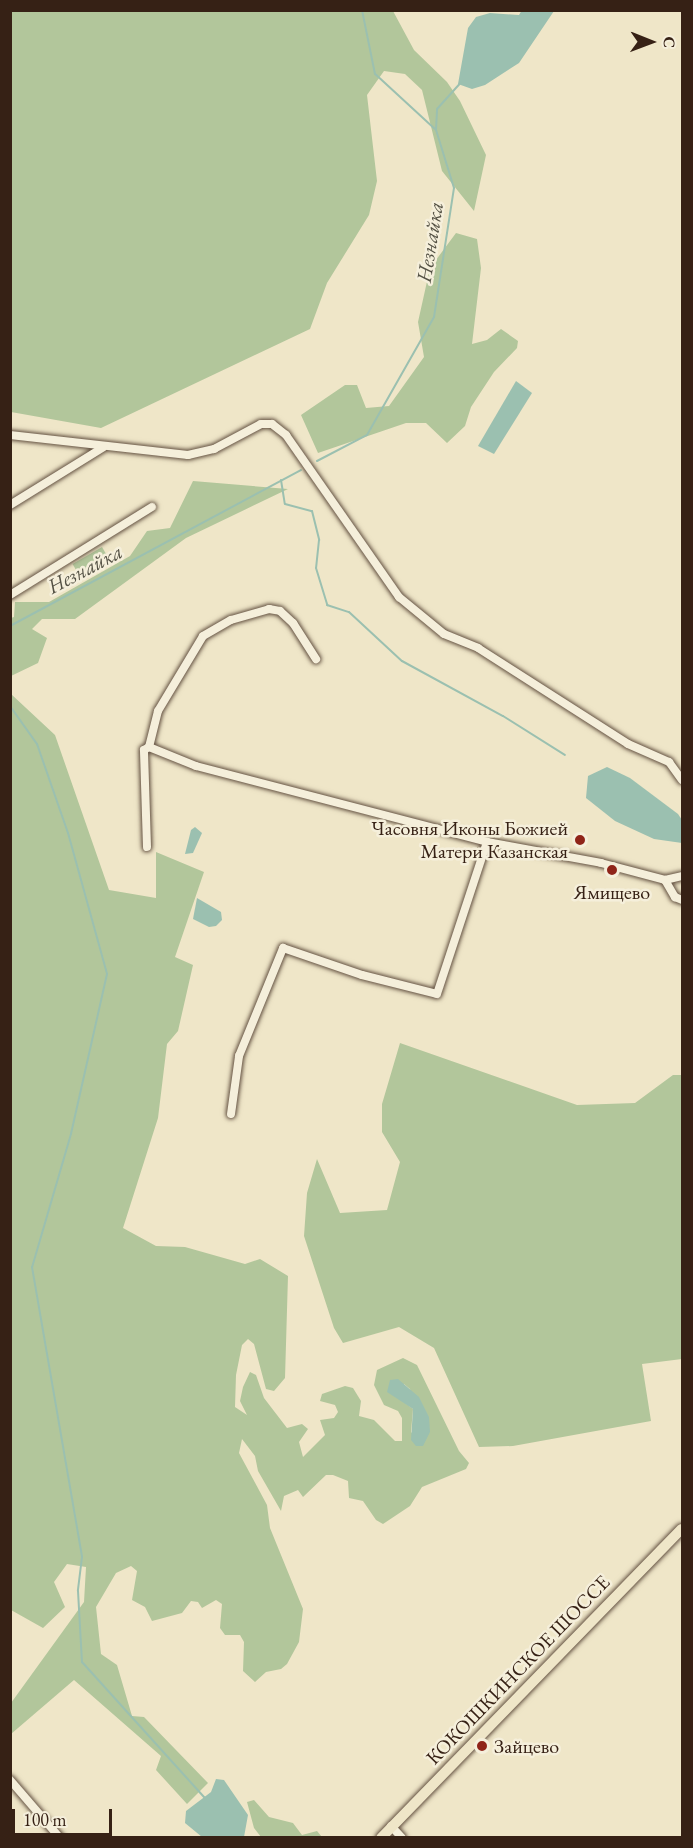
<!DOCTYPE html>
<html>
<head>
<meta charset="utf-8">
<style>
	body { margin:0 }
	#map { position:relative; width:693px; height:1848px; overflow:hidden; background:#efe6c8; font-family:"EB Garamond",serif }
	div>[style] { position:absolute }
	.green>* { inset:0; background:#b2c69b; transform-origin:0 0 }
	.water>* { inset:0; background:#9bc0b0 }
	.stream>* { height:2px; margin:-1px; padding:0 1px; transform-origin:1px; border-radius:1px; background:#9bc0b0 }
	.roads { filter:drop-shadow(0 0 2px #645242) drop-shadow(0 0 2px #645242) }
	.minor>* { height:8px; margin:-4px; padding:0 4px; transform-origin:4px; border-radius:4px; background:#f5efdb }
	.major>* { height:10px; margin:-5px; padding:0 5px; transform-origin:5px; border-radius:5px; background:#efe6c8 }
	.dots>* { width:16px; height:16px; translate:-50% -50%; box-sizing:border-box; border:3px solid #f5efdb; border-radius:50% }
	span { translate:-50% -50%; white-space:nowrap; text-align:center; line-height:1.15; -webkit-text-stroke:5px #f5efdb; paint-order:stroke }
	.poi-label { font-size:20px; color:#362115 }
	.right { translate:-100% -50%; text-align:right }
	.left { translate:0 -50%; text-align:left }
	.street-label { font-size:20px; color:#362115 }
	.water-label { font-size:21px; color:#545144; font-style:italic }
	.frame { position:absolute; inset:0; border:12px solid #362115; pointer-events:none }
	.north { position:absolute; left:621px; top:12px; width:60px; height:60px; -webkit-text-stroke:4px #f5efdb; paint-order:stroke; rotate:91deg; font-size:16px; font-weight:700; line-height:24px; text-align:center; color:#362115 }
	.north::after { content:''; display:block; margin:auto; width:21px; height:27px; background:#362115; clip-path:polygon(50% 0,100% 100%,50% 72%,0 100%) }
	.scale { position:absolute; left:12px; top:1809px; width:100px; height:27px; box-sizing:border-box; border:3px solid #362115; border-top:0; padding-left:8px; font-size:18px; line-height:21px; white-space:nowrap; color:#362115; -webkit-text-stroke:4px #f5efdb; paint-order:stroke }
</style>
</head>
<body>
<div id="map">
	<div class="green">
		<div style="clip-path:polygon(10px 11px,393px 11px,414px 50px,447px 82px,460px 101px,486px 155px,474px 211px,442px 171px,422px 90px,405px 74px,384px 71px,367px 95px,377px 181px,369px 215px,327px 283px,310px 329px,101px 428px,11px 412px)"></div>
		<div style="clip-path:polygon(456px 233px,477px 239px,481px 268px,472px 344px,487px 340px,501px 329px,518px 341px,517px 348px,494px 372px,471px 407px,465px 426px,447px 443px,426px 423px,406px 423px,318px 453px,301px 415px,345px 385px,357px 385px,366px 408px,389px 406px,424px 357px,418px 322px,430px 268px)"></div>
		<div style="clip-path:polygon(193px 481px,288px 489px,186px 538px,75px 619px,42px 619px,32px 629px,47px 638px,38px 663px,11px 676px,11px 618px,14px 617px,15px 602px,49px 602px,130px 556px,147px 531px,170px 528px)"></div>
		<div style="left:102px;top:547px;width:16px;height:34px;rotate:60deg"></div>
		<div style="clip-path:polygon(evenodd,11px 694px,55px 735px,109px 890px,156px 898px,156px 852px,204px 872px,175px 957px,193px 965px,178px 1031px,167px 1044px,158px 1118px,123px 1228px,156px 1246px,185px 1247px,245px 1264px,260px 1259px,288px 1276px,285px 1378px,274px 1391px,266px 1389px,254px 1344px,248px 1339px,242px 1345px,236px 1375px,235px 1407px,247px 1415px,240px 1401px,243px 1387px,250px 1372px,256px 1375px,264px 1398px,287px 1428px,302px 1424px,308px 1429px,299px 1442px,303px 1457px,325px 1435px,320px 1420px,334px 1418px,338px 1412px,335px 1405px,320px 1401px,322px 1394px,345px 1386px,353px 1388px,361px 1401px,359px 1416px,374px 1420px,395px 1441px,402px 1441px,402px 1418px,398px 1411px,384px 1405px,374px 1385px,377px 1370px,403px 1358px,417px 1365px,459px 1451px,469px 1463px,466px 1469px,422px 1487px,410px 1506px,383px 1524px,376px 1520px,363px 1501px,349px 1498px,348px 1481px,333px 1475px,326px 1475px,303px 1497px,298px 1490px,284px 1496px,281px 1511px,258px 1471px,255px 1456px,242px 1439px,239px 1453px,267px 1505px,270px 1528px,303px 1609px,299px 1642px,287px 1664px,281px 1669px,266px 1672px,255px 1682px,243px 1671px,244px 1642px,240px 1635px,225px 1635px,220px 1628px,222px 1604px,216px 1600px,202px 1608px,198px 1602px,191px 1601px,182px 1613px,152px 1621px,145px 1607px,132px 1600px,137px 1571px,131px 1566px,116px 1573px,96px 1607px,101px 1654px,117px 1665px,132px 1716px,144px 1717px,208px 1783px,187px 1804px,156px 1770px,161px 1756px,74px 1680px,11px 1734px,11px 1703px,84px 1602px,86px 1567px,67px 1564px,54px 1582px,65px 1607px,43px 1628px,11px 1610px,11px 694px,404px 1384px,410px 1389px,423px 1446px,411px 1432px,413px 1409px,401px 1400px,404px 1384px)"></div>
		<div style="clip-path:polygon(400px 1043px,577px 1105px,635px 1103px,673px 1075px,682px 1075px,682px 1359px,642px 1364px,651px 1421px,513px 1446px,479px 1447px,434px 1348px,399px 1327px,343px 1343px,334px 1328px,304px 1236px,307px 1193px,317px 1159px,340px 1213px,387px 1210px,400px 1162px,382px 1132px,382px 1104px)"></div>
		<div style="clip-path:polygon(254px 1800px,269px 1817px,293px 1823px,302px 1835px,317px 1831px,322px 1837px,261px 1837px,254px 1828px,247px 1802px)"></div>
	</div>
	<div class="water">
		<div style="clip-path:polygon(522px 10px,554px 11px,519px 63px,485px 85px,472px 89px,458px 84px,468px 28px,476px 17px,490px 13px,519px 15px)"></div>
		<div style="clip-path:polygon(516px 381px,532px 393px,494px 454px,478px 446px)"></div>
		<div style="clip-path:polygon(607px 767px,630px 778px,678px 814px,682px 820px,682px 843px,654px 839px,615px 821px,586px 798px,588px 776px)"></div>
		<div style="clip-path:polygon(195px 827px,202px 833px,193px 853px,185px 854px,191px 830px)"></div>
		<div style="clip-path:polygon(197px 898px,221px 912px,222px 920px,216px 926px,209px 927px,193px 919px)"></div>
		<div style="clip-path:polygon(398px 1379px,419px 1397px,429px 1417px,430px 1432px,423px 1446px,416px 1446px,411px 1440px,413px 1409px,387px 1392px,390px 1380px)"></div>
		<div style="clip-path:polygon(216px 1779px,224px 1780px,248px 1815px,244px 1837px,202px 1837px,185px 1823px,186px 1811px,211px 1792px)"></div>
	</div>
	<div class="stream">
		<div style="left:436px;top:130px;width:21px;rotate:-87deg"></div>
		<div style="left:437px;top:109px;width:36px;rotate:-48deg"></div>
		<div style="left:317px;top:461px;width:56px;rotate:-27.5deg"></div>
		<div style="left:367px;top:435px;width:136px;rotate:-60.4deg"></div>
		<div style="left:434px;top:317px;width:131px;rotate:-81.2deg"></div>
		<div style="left:454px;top:188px;width:61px;rotate:-107.2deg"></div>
		<div style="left:436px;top:130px;width:83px;rotate:-137.4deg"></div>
		<div style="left:375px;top:74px;width:65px;rotate:-101.5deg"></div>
		<div style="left:281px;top:480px;width:24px;rotate:81deg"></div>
		<div style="left:285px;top:504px;width:28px;rotate:15deg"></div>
		<div style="left:312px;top:511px;width:30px;rotate:76deg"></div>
		<div style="left:319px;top:540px;width:28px;rotate:96deg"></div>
		<div style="left:316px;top:568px;width:39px;rotate:73deg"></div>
		<div style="left:327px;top:605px;width:23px;rotate:18deg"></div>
		<div style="left:349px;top:612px;width:72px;rotate:42.8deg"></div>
		<div style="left:402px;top:661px;width:115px;rotate:28.6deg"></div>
		<div style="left:503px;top:716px;width:73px;rotate:32.2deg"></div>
		<div style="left:10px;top:626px;width:330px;rotate:-28.2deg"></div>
		<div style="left:10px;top:706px;width:47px;rotate:54.6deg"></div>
		<div style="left:37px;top:744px;width:94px;rotate:70.8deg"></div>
		<div style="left:68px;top:833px;width:146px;rotate:74.5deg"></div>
		<div style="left:107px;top:974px;width:164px;rotate:102.7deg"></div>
		<div style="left:71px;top:1134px;width:139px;rotate:106.3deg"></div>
		<div style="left:32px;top:1267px;width:294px;rotate:80.2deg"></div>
		<div style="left:82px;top:1557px;width:34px;rotate:97deg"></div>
		<div style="left:78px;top:1591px;width:71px;rotate:86.8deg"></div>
		<div style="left:82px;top:1662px;width:185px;rotate:47.9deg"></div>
	</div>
	<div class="roads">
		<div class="minor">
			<div style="left:10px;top:435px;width:179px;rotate:6.4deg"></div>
			<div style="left:188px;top:455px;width:27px;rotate:-13deg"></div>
			<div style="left:214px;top:449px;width:53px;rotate:-28deg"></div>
			<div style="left:261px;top:424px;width:11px"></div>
			<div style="left:272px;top:424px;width:18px;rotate:38deg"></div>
			<div style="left:286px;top:435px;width:198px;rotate:55.1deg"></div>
			<div style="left:399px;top:597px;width:58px;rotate:39.4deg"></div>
			<div style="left:444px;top:634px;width:37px;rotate:22deg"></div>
			<div style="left:478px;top:648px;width:178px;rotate:32.6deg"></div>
			<div style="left:628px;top:744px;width:45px;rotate:23.7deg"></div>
			<div style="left:669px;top:762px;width:22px;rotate:54deg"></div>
			<div style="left:10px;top:505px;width:110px;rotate:-31.7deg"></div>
			<div style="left:10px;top:595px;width:167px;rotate:-31.8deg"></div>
			<div style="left:149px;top:747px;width:51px;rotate:22deg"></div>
			<div style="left:196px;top:766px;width:301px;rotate:14.6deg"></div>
			<div style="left:487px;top:842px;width:116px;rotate:10.4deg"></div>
			<div style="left:601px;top:863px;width:66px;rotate:14.9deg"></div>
			<div style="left:665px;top:880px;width:17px;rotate:-13deg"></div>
			<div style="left:147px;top:847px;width:97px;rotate:-91.8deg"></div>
			<div style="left:144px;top:750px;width:6px;rotate:-31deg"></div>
			<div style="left:149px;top:747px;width:37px;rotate:-76deg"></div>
			<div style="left:158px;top:711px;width:87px;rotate:-59deg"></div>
			<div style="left:203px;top:636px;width:32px;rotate:-30deg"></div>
			<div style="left:231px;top:620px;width:40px;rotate:-16deg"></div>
			<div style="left:269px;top:609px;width:11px;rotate:10deg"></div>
			<div style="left:280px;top:611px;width:18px;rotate:43deg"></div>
			<div style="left:293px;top:623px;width:43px;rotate:57.4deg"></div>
			<div style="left:665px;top:880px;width:20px;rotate:60deg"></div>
			<div style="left:675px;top:897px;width:8px;rotate:23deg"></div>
			<div style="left:231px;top:1114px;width:59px;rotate:-82.1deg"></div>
			<div style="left:239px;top:1056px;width:117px;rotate:-67.8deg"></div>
			<div style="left:283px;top:948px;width:83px;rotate:18.9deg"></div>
			<div style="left:362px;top:975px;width:77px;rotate:14.2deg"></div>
			<div style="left:437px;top:994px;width:160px;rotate:-71.8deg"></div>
			<div style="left:10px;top:1780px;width:77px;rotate:49.2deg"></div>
			<div style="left:391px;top:1826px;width:16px;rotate:47deg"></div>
		</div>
		<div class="major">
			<div style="left:381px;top:1838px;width:431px;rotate:-45.8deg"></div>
		</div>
	</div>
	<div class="dots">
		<div style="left:580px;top:840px;background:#8f2418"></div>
		<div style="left:612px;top:870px;background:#8f2418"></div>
		<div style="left:482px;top:1746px;background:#8f2418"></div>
	</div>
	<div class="poi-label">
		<span class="right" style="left:568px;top:840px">Часовня Иконы Божией<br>Матери Казанская</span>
		<span style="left:612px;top:892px">Ямищево</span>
		<span class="left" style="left:494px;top:1746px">Зайцево</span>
	</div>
	<div class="street-label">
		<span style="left:518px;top:1670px;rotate:-46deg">КОКОШКИНСКОЕ ШОССЕ</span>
	</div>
	<div class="water-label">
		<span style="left:430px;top:242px;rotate:-81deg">Незнайка</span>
		<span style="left:85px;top:569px;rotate:-28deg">Незнайка</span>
	</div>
	<div class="frame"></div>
	<div class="north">С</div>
	<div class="scale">100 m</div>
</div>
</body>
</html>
